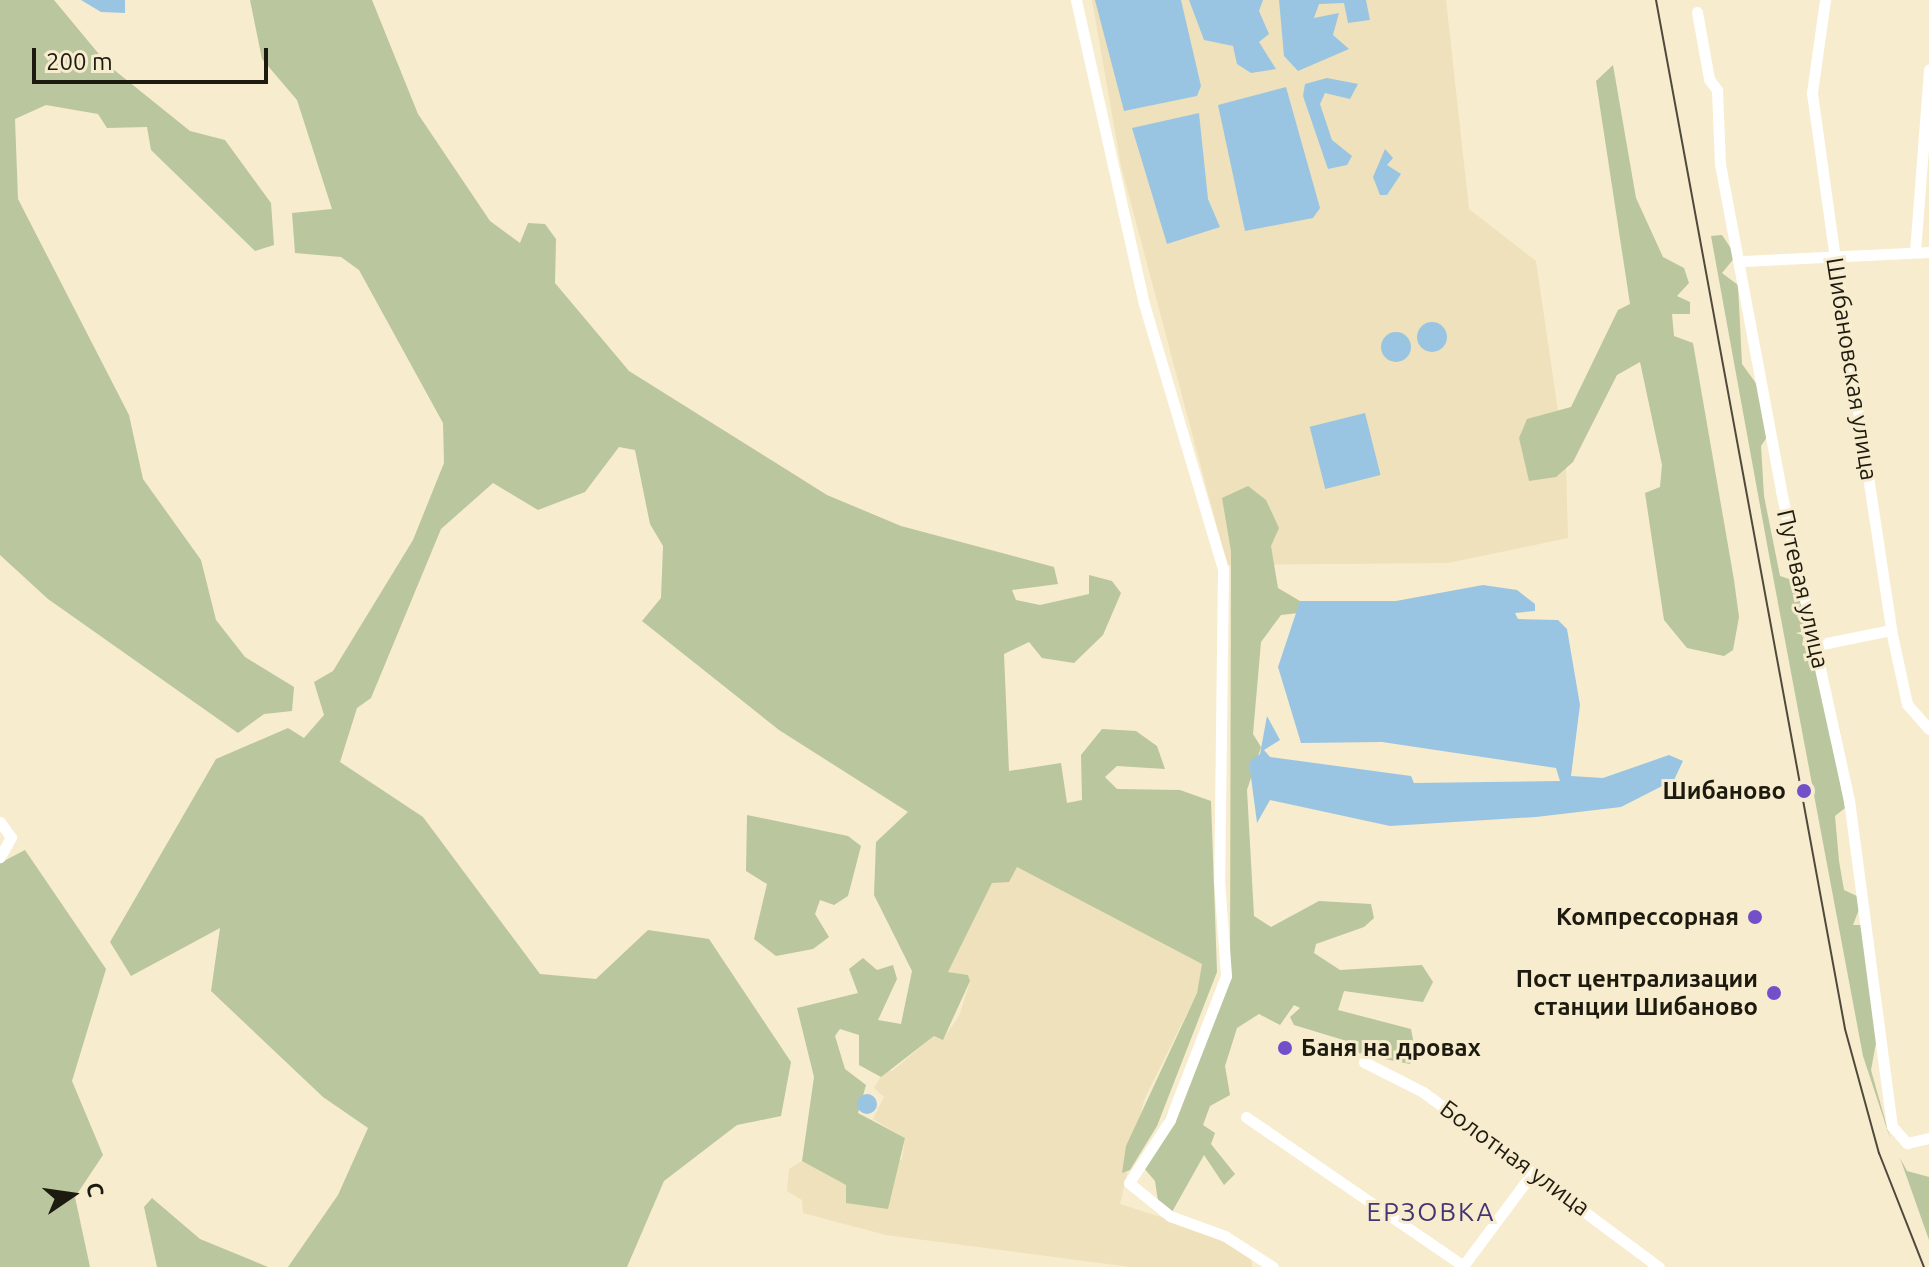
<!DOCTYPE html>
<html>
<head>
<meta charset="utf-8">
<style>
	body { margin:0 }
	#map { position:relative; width:1929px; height:1267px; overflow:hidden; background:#f7ecce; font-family:Ubuntu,sans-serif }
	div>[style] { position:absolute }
	.built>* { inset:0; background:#eee1bb }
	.green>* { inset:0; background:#bac69d }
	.water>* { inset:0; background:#9ac5e2; transform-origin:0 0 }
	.round { border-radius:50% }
	.minor>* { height:11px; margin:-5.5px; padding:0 5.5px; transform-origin:5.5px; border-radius:5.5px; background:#fff }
	.rail>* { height:2px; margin:-1px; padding:0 1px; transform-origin:1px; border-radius:1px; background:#4f4a3b }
	.dots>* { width:22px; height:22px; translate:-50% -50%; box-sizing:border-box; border:4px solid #f7ecce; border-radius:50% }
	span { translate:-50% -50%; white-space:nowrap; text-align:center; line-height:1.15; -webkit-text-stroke:6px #f7ecce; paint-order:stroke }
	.street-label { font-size:24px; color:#1d1a0f }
	.poi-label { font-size:24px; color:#1d1a0f; font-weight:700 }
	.right { translate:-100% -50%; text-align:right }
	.left { translate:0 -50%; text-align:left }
	.neighbourhood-label { font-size:26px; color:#443572; letter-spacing:2px }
	.north { position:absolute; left:32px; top:1155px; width:80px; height:80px; -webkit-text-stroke:6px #f7ecce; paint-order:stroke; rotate:77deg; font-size:22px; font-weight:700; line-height:32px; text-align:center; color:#1d1a0f }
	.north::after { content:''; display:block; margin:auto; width:28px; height:36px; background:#1d1a0f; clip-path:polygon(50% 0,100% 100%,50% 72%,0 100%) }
	.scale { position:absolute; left:32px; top:48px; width:236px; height:36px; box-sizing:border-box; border:4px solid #1d1a0f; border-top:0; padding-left:10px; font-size:24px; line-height:28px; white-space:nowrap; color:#1d1a0f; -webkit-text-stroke:6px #f7ecce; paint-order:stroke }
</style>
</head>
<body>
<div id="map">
	<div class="built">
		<div style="clip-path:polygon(1092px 0,1446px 0,1469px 209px,1536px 261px,1566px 466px,1568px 538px,1448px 563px,1227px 565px,1121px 166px)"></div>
		<div style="clip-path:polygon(1017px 867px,1202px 964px,1197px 993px,1144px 1100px,1120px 1204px,1214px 1234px,1251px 1257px,1252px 1267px,1130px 1267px,886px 1235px,803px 1213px,802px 1200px,787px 1191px,789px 1169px,802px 1161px,847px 1185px,902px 1159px,905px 1138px,873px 1119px,884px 1097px,874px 1088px,885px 1069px,892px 1071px,934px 1036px,943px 1039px,959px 1016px,970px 982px,968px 975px,948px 972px,992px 883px)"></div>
	</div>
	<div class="green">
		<div style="clip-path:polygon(0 0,54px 0,108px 65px,190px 131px,225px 140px,271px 203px,274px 245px,255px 251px,151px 150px,147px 127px,107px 128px,98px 114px,46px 105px,15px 119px,18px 199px,129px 415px,143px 479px,201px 560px,216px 620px,245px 657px,294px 687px,292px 711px,264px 714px,238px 733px,48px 599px,0 555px)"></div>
		<div style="clip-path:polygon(250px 0,372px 0,418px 114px,490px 221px,520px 243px,528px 223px,545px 224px,556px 239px,555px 283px,629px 371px,827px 495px,901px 526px,1054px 567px,1058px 584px,1012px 590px,1016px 600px,1040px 605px,1089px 594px,1089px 575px,1112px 581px,1121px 593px,1103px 635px,1074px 663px,1042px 658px,1029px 642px,1004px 654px,1009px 771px,1061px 763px,1067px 803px,1082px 800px,1081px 755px,1102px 729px,1136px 731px,1157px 746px,1165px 769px,1117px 766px,1105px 777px,1117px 789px,1180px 790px,1211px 801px,1217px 972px,1157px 1126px,1130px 1170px,1122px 1173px,1126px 1146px,1197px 993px,1202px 964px,1017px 867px,1009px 882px,992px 883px,948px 972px,968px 975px,970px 981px,943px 1040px,934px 1036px,881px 1077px,859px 1065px,859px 1035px,840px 1029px,835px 1036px,845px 1069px,866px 1085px,858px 1113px,905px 1138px,888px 1209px,846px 1203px,846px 1185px,802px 1161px,814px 1077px,797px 1008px,858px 993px,849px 969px,863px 958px,877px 970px,893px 965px,897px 979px,878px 1020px,901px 1024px,912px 971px,874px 895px,876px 842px,908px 812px,779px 730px,642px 621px,661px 598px,663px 546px,650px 524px,635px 450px,619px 447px,585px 492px,538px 510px,493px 483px,441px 529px,371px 698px,357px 708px,340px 762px,423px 817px,540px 974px,596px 979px,648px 930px,709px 939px,791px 1062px,781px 1116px,737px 1125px,664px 1181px,627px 1267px,288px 1267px,338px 1195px,368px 1128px,323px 1097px,211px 991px,220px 928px,131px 976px,110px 942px,216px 759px,288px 728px,304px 738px,324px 715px,314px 682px,333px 671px,413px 540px,444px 463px,443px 423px,359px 270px,341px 257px,295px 253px,292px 213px,332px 209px,297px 100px,262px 59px)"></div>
		<div style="clip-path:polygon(1613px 65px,1636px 198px,1663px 257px,1684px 268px,1689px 283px,1677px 296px,1690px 302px,1690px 314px,1672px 314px,1674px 336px,1693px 343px,1734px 580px,1739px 617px,1733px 650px,1724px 656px,1687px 648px,1664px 620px,1645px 493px,1660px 487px,1662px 465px,1640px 362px,1617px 375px,1573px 462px,1556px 477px,1529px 481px,1519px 438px,1527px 419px,1571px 407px,1618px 310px,1630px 304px,1596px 81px)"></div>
		<div style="clip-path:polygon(1722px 235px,1736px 256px,1722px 273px,1738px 285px,1742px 364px,1760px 389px,1769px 434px,1761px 446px,1764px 496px,1780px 576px,1798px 582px,1807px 622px,1802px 645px,1815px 652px,1845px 808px,1835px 816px,1839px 861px,1844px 890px,1857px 896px,1860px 907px,1853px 925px,1864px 925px,1878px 1032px,1871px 1070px,1891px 1141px,1863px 1056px,1769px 555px,1711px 236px)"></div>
		<div style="clip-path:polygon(1248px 486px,1266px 500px,1279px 528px,1271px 546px,1278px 588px,1300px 601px,1299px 613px,1281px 615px,1261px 642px,1253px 734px,1261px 747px,1247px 790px,1254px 916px,1271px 927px,1319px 901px,1371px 904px,1374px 918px,1364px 927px,1316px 944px,1314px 953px,1340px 970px,1422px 965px,1433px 982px,1423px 1002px,1344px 991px,1338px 1010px,1411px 1029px,1416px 1056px,1410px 1064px,1384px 1059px,1372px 1041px,1360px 1054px,1350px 1042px,1294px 1025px,1290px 1017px,1300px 1008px,1294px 1005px,1280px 1025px,1259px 1014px,1237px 1028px,1225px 1066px,1230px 1095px,1210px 1106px,1203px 1125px,1215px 1133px,1211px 1144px,1235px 1174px,1224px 1185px,1204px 1155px,1172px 1212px,1158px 1201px,1155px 1181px,1143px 1167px,1230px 975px,1231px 551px,1222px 498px)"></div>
		<div style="clip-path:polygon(747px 815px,848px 836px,861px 846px,848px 896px,834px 905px,820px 900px,815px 914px,829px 937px,813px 949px,776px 956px,754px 939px,767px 884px,746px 871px)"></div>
		<div style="clip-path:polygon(25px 850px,106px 969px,72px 1081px,103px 1155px,75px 1197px,90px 1267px,0 1267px,0 863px)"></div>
		<div style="clip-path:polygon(1900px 1158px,1907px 1171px,1929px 1177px,1929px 1240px)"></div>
		<div style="clip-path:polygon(152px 1198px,200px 1239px,268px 1267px,157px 1267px,144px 1207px)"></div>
	</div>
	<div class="water">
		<div style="clip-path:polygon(81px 0,125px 0,125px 13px,101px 12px)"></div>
		<div style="clip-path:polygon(1095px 0,1181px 0,1201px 86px,1197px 96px,1124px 111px)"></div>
		<div style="clip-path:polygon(1189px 0,1263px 0,1259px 11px,1269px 34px,1259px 42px,1276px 69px,1251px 73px,1237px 64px,1233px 46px,1204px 40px)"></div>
		<div style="clip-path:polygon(1279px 0,1366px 0,1370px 20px,1348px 23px,1344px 3px,1319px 4px,1314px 18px,1339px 13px,1333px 35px,1349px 49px,1298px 71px,1284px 56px)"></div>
		<div style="clip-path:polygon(1327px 78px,1358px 84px,1350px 99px,1325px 93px,1320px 104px,1332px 140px,1352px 156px,1347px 165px,1328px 169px,1303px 96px,1305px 84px)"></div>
		<div style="clip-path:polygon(1286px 87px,1320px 208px,1313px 218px,1245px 231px,1218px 105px)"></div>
		<div style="clip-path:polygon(1199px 113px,1208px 199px,1220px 227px,1167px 244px,1132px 128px)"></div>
		<div style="clip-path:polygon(1385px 149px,1393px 158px,1387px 165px,1401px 174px,1387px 195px,1380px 195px,1373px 177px)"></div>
		<div class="round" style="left:1417px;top:322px;width:30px;height:30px"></div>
		<div class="round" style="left:1381px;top:332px;width:30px;height:30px"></div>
		<div style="left:1365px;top:413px;width:64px;height:57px;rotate:76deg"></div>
		<div style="clip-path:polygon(1483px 585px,1517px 590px,1535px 604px,1535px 611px,1515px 613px,1518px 619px,1558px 620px,1567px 629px,1580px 705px,1571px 776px,1603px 778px,1669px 755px,1683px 761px,1674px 780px,1621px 807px,1536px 817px,1390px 826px,1270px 800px,1257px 823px,1249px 762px,1260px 754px,1267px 716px,1280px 740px,1264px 750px,1270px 757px,1411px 776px,1414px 783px,1560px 781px,1556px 768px,1382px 742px,1301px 743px,1278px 667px,1300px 601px,1396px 601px)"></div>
		<div class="round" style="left:857px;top:1094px;width:20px;height:20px"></div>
	</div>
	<div class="minor">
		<div style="left:1076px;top:0;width:312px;rotate:77.4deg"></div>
		<div style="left:1144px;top:304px;width:277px;rotate:73.4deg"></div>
		<div style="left:1223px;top:569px;width:311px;rotate:90.7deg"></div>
		<div style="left:1219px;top:880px;width:96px;rotate:85.8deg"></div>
		<div style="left:1226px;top:976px;width:155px;rotate:111.3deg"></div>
		<div style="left:1170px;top:1120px;width:75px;rotate:123.1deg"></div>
		<div style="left:1129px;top:1183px;width:53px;rotate:38.8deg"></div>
		<div style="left:1170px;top:1216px;width:59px;rotate:20deg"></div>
		<div style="left:1225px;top:1236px;width:57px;rotate:32.9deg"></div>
		<div style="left:1825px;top:0;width:94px;rotate:98deg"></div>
		<div style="left:1812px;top:93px;width:167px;rotate:82.1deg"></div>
		<div style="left:1835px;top:258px;width:376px;rotate:81.4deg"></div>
		<div style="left:1891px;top:630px;width:76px;rotate:77.8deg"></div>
		<div style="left:1907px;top:704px;width:33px;rotate:49deg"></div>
		<div style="left:1697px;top:12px;width:68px;rotate:79.8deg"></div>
		<div style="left:1709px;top:79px;width:14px;rotate:54deg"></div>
		<div style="left:1717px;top:90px;width:74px;rotate:87.7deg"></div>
		<div style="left:1720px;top:164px;width:333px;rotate:79.4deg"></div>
		<div style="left:1781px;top:491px;width:316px;rotate:77.6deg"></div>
		<div style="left:1849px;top:800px;width:329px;rotate:82.5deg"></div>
		<div style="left:1892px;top:1126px;width:23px;rotate:49deg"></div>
		<div style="left:1907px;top:1143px;width:23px;rotate:-13deg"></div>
		<div style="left:1915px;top:252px;width:183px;rotate:-85.6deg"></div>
		<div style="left:1743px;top:261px;width:186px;rotate:-2.8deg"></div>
		<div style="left:1817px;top:645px;width:76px;rotate:-11.5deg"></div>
		<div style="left:0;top:822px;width:19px;rotate:54deg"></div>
		<div style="left:11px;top:837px;width:23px;rotate:119deg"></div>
		<div style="left:1364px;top:1062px;width:66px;rotate:27deg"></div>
		<div style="left:1423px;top:1092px;width:294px;rotate:36.6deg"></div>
		<div style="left:1246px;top:1117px;width:265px;rotate:34.4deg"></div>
		<div style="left:1463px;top:1266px;width:117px;rotate:-53.3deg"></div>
	</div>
	<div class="rail">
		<div style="left:1656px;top:0;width:1046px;rotate:79.59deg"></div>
		<div style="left:1845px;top:1029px;width:129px;rotate:74.7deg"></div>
		<div style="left:1879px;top:1153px;width:123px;rotate:68.5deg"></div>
	</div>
	<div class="dots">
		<div style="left:1804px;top:791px;background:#7250ca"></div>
		<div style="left:1755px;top:917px;background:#7250ca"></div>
		<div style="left:1774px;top:993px;background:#7250ca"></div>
		<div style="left:1285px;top:1048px;background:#7250ca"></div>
	</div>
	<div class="street-label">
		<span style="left:1852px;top:369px;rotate:81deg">Шибановская улица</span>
		<span style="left:1803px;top:589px;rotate:77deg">Путевая улица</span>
		<span style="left:1515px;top:1158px;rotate:36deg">Болотная улица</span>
	</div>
	<div class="poi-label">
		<span class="right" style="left:1786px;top:791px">Шибаново</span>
		<span class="right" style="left:1739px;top:917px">Компрессорная</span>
		<span class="right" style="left:1758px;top:993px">Пост централизации<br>станции Шибаново</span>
		<span class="left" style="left:1301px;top:1048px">Баня на дровах</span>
	</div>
	<div class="neighbourhood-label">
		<span style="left:1431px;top:1212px">ЕРЗОВКА</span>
	</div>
	<div class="north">С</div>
	<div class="scale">200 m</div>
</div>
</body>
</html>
